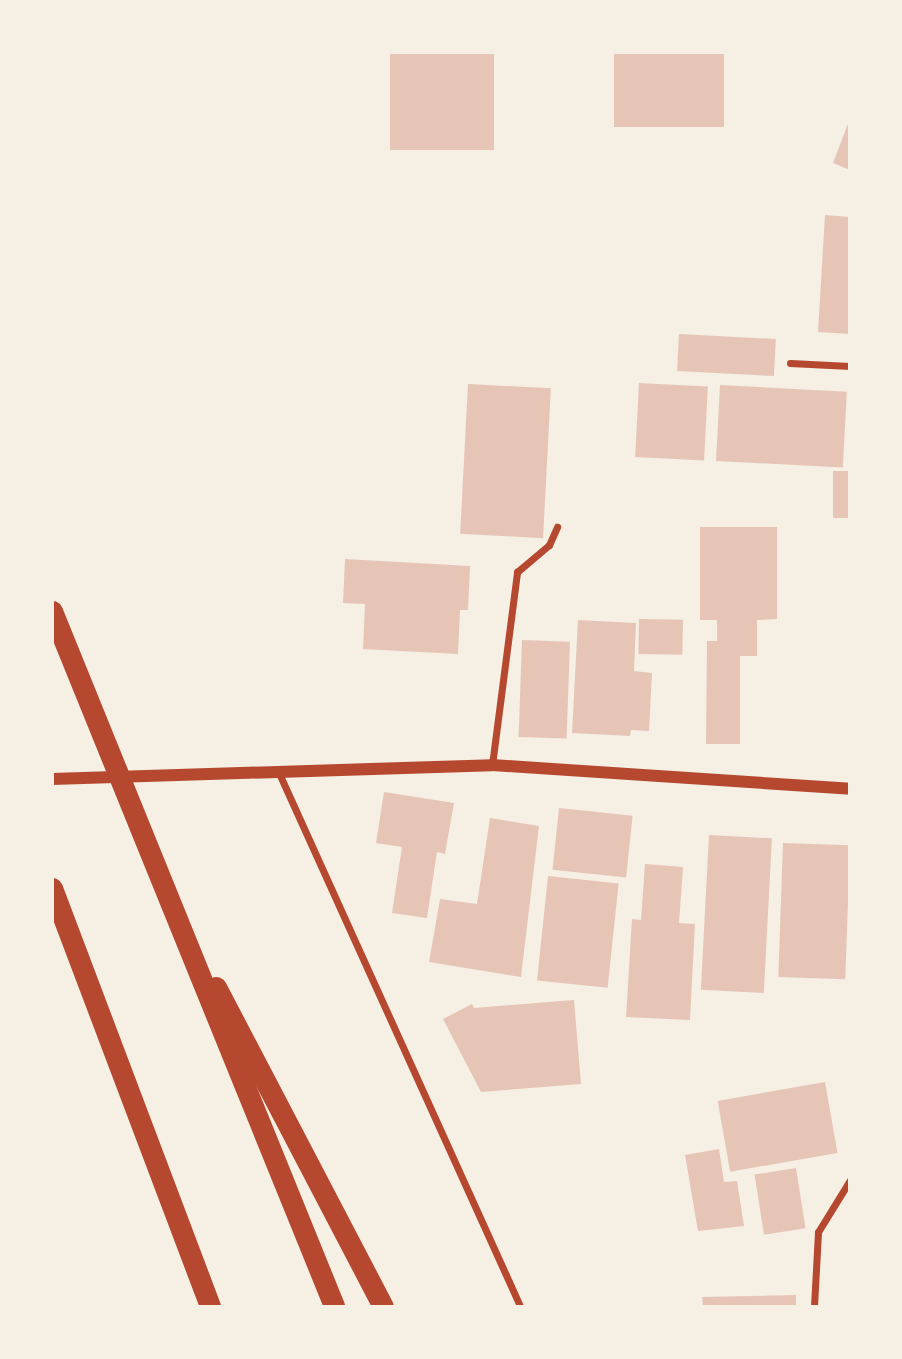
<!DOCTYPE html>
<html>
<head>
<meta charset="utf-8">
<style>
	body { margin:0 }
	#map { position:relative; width:902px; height:1359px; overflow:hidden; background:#f6efe4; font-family:Mulish,sans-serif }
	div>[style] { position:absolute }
	.building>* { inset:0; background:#e6c5b7; transform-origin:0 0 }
	.minor>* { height:7px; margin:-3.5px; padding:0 3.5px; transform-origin:3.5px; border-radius:3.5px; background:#b5482f }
	.tertiary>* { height:12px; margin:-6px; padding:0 6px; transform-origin:6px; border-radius:6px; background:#b5482f }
	.motorway>* { height:21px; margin:-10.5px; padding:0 10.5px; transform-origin:10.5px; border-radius:10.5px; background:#b5482f }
	span { translate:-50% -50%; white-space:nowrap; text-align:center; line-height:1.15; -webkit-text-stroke:6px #f6efe4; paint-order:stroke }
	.frame { position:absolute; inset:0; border:54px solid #f6efe4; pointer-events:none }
</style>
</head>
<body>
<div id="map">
	<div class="building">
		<div style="left:390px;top:52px;width:104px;height:98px"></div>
		<div style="left:614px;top:52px;width:110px;height:75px"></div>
		<div style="clip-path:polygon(849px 121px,850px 121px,850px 170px,833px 163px)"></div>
		<div style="clip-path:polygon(825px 215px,850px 217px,850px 334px,818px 332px)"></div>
		<div style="left:679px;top:334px;width:97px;height:37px;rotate:3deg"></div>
		<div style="left:639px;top:383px;width:69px;height:74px;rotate:3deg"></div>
		<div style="left:468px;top:384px;width:83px;height:150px;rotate:3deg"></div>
		<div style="left:720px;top:385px;width:127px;height:76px;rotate:3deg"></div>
		<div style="left:833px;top:471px;width:17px;height:47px"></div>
		<div style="clip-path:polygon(700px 527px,777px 527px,777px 619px,757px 620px,757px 656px,740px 656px,740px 744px,706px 744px,707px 641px,717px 641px,717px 620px,700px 620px)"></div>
		<div style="clip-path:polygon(345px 559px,470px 566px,468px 610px,460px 610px,458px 654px,363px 649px,365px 604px,343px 603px)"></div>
		<div style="left:639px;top:619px;width:44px;height:35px;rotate:1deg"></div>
		<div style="clip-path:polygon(578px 620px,636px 623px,634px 671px,652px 673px,649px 731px,631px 730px,630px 736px,572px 733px)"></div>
		<div style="left:522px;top:640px;width:48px;height:97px;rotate:2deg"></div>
		<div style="clip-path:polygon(384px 792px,454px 803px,445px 854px,437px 852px,427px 918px,392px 913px,402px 847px,376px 843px)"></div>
		<div style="left:559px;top:808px;width:74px;height:62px;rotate:6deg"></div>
		<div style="clip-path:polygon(490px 818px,539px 826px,521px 977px,429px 962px,440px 899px,477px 904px)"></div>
		<div style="left:709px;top:835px;width:63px;height:155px;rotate:3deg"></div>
		<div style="left:783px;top:843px;width:67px;height:134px;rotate:2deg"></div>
		<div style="clip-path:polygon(645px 864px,683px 867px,679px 923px,695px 924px,690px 1020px,626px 1017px,632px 919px,641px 920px)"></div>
		<div style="left:548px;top:876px;width:71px;height:105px;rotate:6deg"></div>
		<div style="clip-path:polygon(574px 1000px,581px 1084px,481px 1092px,443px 1019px,472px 1004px,474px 1008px)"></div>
		<div style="left:825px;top:1082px;width:72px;height:109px;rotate:80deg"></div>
		<div style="clip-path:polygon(719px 1149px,724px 1182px,737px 1181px,744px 1226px,698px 1231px,685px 1155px)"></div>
		<div style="left:796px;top:1168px;width:61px;height:42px;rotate:81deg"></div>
		<div style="clip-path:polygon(796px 1295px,796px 1306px,703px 1306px,702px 1297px)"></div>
	</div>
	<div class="minor">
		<div style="left:790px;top:363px;width:60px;rotate:2.9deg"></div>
		<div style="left:492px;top:765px;width:195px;rotate:-82.6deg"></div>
		<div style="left:517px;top:572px;width:42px;rotate:-40.2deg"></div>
		<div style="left:549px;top:545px;width:20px;rotate:-66deg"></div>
		<div style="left:278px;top:771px;width:587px;rotate:65.66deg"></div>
		<div style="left:814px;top:1306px;width:74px;rotate:-86.9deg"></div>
		<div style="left:818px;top:1232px;width:61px;rotate:-58.4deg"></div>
	</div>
	<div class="tertiary">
		<div style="left:52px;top:779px;width:440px;rotate:-1.8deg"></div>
		<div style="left:492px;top:765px;width:359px;rotate:3.8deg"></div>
	</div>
	<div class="motorway">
		<div style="left:52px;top:611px;width:750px;rotate:67.91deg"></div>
		<div style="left:52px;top:888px;width:447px;rotate:69.3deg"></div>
		<div style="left:216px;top:987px;width:360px;rotate:62.4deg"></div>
	</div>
	<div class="frame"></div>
</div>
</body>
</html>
